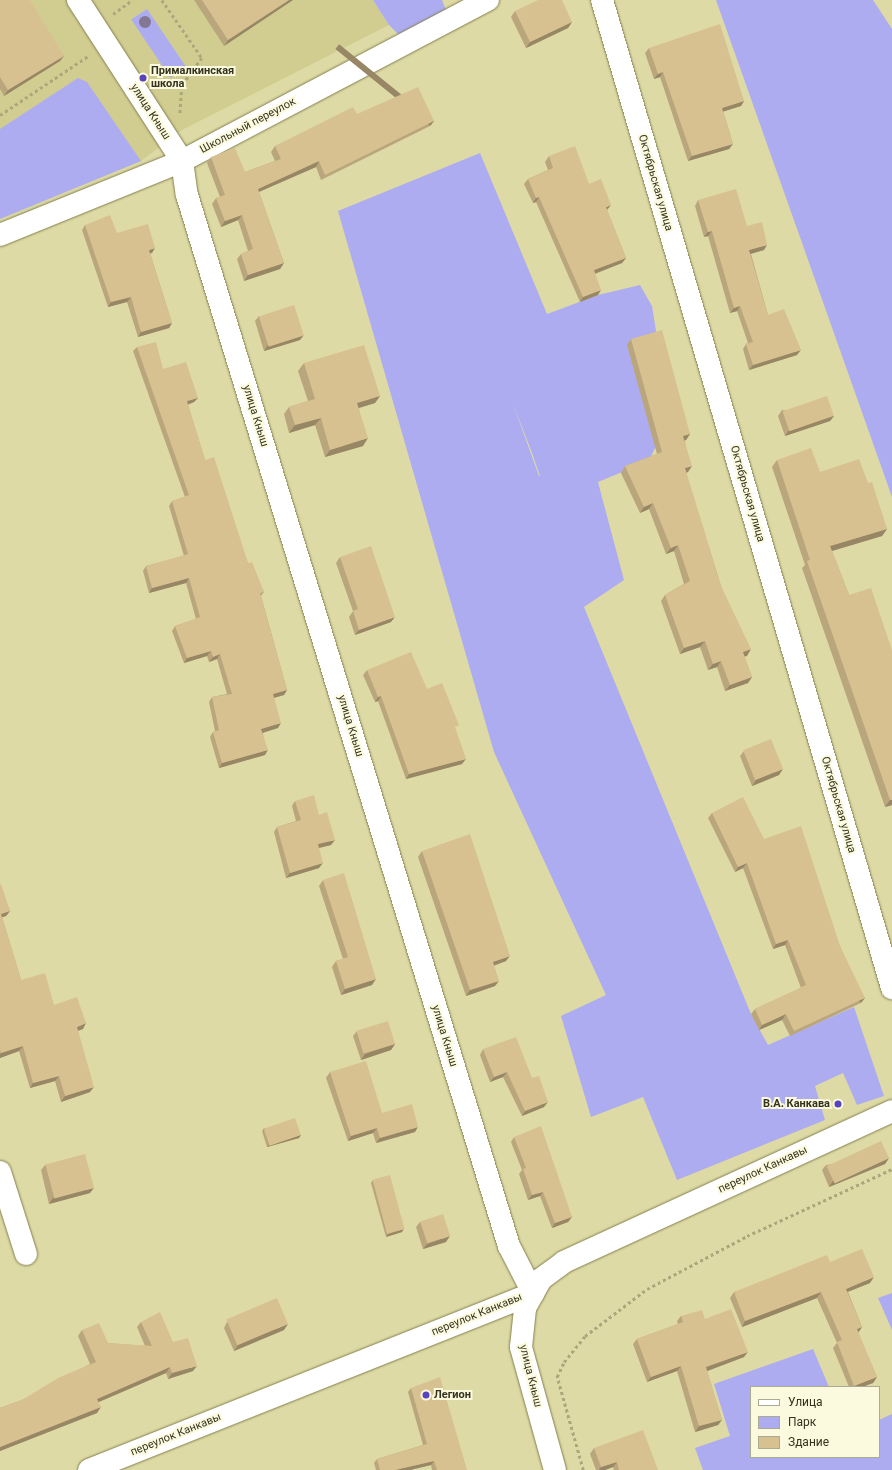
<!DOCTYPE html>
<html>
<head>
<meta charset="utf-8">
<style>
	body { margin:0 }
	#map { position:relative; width:892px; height:1470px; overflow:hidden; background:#dddaa5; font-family:Roboto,sans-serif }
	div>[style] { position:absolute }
	.built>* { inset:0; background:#d1cd91 }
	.green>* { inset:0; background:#adacf1; transform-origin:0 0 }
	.path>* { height:2.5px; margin-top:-1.25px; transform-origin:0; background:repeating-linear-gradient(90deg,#aaa77c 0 3px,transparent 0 6px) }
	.roads { filter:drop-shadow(0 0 1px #84804f) drop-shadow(0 0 1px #84804f) }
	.minor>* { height:22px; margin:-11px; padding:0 11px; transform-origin:11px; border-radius:11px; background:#fff }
	.trees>* { width:12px; height:12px; margin:-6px; border-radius:50%; background:#837793 }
	.wall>* { inset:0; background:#baa67c }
	.shaded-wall>* { inset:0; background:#978765; transform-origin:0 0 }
	.building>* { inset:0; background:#d8c190; transform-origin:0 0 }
	.dots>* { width:11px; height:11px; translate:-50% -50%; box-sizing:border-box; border:2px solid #fbfadf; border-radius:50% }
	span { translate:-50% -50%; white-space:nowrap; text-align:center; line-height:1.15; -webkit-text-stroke:4px #fbfadf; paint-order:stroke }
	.poi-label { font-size:11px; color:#34331e; font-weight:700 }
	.left { translate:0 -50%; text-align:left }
	.right { translate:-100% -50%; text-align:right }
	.street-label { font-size:11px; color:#34331e }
	.legend { position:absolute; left:750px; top:1386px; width:130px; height:72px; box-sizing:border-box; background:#fbfadf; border:1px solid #abaa92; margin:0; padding:5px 7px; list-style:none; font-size:12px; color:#34331e }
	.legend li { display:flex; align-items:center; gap:8px; height:20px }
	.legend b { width:20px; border:1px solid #abaa92 }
</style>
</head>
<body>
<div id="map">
	<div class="built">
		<div style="clip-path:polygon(0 0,373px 0,389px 25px,182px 130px,141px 161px,0 219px)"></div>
	</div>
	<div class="green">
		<div style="clip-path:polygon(373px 0,442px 0,450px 20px,407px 43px,389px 25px)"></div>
		<div style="clip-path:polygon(716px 0,873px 0,892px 29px,892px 497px)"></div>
		<div style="left:147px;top:9px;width:70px;height:19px;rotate:56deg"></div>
		<div style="clip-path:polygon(78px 78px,87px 82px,141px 161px,0 219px,0 129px)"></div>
		<div style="clip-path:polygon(evenodd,480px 153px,547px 314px,598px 295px,640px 285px,652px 306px,657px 337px,655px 448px,649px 461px,598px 482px,624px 580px,584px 607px,751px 1014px,768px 1045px,854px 1007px,884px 1096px,857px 1105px,843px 1073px,815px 1086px,825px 1120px,677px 1180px,643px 1097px,591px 1117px,561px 1016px,606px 995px,494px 752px,338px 211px,480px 153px,512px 401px,532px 453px,540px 476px,539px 476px,512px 401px)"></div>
		<div style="clip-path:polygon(892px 1293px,892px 1330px,878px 1298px)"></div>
		<div style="clip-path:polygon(813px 1349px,829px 1387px,751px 1387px,751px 1457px,879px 1457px,879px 1420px,892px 1414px,892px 1470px,703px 1470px,695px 1448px,730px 1436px,714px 1384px)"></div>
	</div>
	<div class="path">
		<div style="left:162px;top:0;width:70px;rotate:55.4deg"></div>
		<div style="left:202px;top:58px;width:34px;rotate:126deg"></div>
		<div style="left:182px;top:86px;width:29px;rotate:94deg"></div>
		<div style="left:113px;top:14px;width:24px;rotate:-36deg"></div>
		<div style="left:0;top:115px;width:106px;rotate:-33.8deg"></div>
		<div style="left:583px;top:1470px;width:97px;rotate:-105.6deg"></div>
		<div style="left:557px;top:1377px;width:17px;rotate:-65deg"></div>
		<div style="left:564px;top:1362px;width:33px;rotate:-51deg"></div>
		<div style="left:585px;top:1336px;width:78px;rotate:-37.2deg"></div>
		<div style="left:647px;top:1289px;width:113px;rotate:-27.9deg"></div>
		<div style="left:747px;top:1236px;width:160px;rotate:-24.8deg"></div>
	</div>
	<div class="roads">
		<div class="minor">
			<div style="left:78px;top:0;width:192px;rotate:57.1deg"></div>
			<div style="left:182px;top:161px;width:34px;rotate:82deg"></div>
			<div style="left:187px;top:195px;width:1099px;rotate:72.97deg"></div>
			<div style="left:509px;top:1246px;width:53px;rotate:62.9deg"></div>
			<div style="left:602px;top:0;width:1030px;rotate:73.64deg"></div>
			<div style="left:0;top:235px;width:196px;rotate:-22.1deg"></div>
			<div style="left:182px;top:161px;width:346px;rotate:-27.8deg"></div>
			<div style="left:0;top:1172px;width:86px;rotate:72.4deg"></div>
			<div style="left:89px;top:1470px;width:478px;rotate:-21.7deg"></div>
			<div style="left:555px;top:1470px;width:128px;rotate:-105.5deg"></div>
			<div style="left:521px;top:1347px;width:39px;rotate:-84deg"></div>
			<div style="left:525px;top:1308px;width:33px;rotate:-61deg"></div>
			<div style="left:541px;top:1279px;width:29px;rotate:-36deg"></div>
			<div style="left:564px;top:1262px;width:361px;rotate:-24.7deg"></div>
		</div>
	</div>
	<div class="trees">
		<div style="left:145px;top:22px"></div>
	</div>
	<div class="wall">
		<div style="clip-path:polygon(0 0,64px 56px,60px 61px,4px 96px,0 89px)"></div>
		<div style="clip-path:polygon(194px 0,293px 0,224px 46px)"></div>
		<div style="clip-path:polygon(515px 11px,572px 22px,568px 28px,526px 48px,511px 17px)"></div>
		<div style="clip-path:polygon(649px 48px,744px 101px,741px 106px,723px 111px,733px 144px,729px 149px,688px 161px,660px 77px,654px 79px,645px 53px)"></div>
		<div style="clip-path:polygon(357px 114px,434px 121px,430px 126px,321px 180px,316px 167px,259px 192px,284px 263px,280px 269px,244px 281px,237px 259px,241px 254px,248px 251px,238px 220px,221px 227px,212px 204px,216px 198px,220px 197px,207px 163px,211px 157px,245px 172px,275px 161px,271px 152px,275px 146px)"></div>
		<div style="clip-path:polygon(549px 156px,589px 184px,607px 210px,626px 258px,622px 263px,595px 274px,598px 295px,580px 302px,536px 202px,533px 203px,524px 184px,528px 179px,548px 170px,545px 162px)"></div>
		<div style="clip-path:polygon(698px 200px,747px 226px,764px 250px,751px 254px,768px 315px,797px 355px,749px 370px,743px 349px,746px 344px,748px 343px,737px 311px,730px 313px,708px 236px,704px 237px,695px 206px)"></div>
		<div style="clip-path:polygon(85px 225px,117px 233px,152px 253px,150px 253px,172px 323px,169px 328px,138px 337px,127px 302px,108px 307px,82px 230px)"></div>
		<div style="clip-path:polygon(259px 316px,300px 340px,264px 351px,255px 321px)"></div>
		<div style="clip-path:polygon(631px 339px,690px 434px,686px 440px,685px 440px,688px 472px,686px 473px,721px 586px,747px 656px,744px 656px,752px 677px,748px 683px,725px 691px,717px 667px,708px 670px,700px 647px,680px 654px,661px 601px,665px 595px,684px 584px,674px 551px,666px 554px,649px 509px,640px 513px,621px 473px,625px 466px,657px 454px,627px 345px)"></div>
		<div style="clip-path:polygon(137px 347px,198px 398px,194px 402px,188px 405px,205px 460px,248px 563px,264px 592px,261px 596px,287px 690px,284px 695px,274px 698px,278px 728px,263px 733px,265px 755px,219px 768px,210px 737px,213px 732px,215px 731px,209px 702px,212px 697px,227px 694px,217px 659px,209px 662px,207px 656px,184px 663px,172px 631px,175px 626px,196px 619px,186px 583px,149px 593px,143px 571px,146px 566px,184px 556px,169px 506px,172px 501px,185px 497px,133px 351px)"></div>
		<div style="clip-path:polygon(304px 363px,380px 396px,375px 403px,359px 408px,363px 446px,325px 457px,315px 425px,289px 433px,284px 414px,289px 407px,308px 401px,298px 371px)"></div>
		<div style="clip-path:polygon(782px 410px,834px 416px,830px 421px,785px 436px,778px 416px)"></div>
		<div style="clip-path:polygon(777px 460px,820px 472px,868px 483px,887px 529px,882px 536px,832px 551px,849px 595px,892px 805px,885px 807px,802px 568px,805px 565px,772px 467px)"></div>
		<div style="clip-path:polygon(340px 557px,391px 622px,355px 635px,349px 617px,353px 611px,336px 563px)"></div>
		<div style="clip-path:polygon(367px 670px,427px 689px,462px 764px,406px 779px,378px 701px,375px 702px,363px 675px)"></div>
		<div style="clip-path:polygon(744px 751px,779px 775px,752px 786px,740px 756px)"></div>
		<div style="clip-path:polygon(295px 801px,319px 815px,331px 845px,319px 848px,319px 868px,286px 878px,274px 832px,277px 827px,296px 821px,292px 806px)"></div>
		<div style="clip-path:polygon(712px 813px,764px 839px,840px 946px,861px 1003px,790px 1036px,782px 1020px,759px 1030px,751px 1014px,755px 1009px,801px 988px,785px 945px,773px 949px,743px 868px,735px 872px,708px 818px)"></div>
		<div style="clip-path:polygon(422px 851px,506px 961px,494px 966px,495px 986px,466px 996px,418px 857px)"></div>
		<div style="clip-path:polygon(323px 880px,372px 985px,341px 995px,332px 967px,336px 961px,343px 959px,319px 886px)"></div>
		<div style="clip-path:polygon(0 885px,10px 911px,6px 916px,2px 917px,21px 980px,54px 1005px,83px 1029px,78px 1031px,90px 1092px,61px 1102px,55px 1081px,30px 1088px,19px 1051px,0 1058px)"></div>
		<div style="clip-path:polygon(357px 1031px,395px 1044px,391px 1050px,361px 1060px,353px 1036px)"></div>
		<div style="clip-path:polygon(483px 1049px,532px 1078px,544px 1107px,522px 1116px,503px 1077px,490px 1082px,480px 1055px)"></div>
		<div style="clip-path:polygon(330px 1072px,382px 1113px,415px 1132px,376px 1143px,373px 1133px,348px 1141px,326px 1078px)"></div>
		<div style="clip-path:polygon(264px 1128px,301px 1135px,299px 1138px,267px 1147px,262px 1131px)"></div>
		<div style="clip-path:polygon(514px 1137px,572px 1217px,568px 1222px,552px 1228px,540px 1196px,528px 1200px,519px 1174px,522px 1170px,511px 1142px)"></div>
		<div style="clip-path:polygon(889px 1158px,885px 1164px,829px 1187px,822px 1170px,826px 1165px)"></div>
		<div style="clip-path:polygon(45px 1165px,90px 1193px,49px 1204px,41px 1170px)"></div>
		<div style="clip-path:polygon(373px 1180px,402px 1232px,386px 1237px,371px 1183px)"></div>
		<div style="clip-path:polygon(420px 1222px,446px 1242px,423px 1249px,416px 1227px)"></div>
		<div style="clip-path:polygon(830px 1262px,870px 1283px,848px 1292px,862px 1327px,858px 1333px,877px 1377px,873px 1383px,862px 1387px,849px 1387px,833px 1348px,837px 1343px,817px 1298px,742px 1327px,730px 1298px,734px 1292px)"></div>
		<div style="clip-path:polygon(681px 1316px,705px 1319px,744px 1357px,707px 1371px,722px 1420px,718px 1425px,695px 1432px,677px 1371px,647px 1382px,633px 1344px,637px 1339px,678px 1324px,677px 1321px)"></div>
		<div style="clip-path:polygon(141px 1322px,173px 1342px,193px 1371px,168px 1379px,166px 1373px,99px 1402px,97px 1413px,0 1451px,0 1408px,22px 1400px,90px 1364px,78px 1336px,82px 1330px,108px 1343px,145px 1346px,137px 1327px)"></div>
		<div style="clip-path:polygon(227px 1322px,284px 1330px,234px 1351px,224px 1328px)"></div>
		<div style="clip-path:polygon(411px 1388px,467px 1470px,432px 1470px,431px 1465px,410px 1470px,376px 1470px,374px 1463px,377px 1459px,423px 1445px,408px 1392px)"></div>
		<div style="clip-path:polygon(594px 1448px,658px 1470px,614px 1470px,613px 1467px,605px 1470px,596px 1470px,590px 1454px)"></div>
	</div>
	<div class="shaded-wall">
		<div style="clip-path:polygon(289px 0,293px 0,224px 46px,228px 40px)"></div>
		<div style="clip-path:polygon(572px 22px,568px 28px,526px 48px,530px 42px)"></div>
		<div style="clip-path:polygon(64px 56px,60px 61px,4px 96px,8px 90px)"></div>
		<div style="clip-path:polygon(663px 72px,660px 77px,654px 79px,658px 74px)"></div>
		<div style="clip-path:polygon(744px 101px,741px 106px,719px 113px,722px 108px)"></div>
		<div style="left:434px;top:121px;width:6px;height:122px;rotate:129deg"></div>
		<div style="clip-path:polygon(733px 144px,729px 149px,688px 161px,692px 156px)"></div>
		<div style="clip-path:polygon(319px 161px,316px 167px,254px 194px,258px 189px)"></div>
		<div style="clip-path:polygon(539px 197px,536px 202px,533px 203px,536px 198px)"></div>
		<div style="clip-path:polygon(611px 205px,607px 210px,602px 212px,606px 207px)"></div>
		<div style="clip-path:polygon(242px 215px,238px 220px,221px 227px,225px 221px)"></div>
		<div style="clip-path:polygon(712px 231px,708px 236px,704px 237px,708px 232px)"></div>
		<div style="clip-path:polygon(767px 245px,764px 250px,746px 255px,749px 250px)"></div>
		<div style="clip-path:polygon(155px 248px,152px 253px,145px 255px,149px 250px)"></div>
		<div style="clip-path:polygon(626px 258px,622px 263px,591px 275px,594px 270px)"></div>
		<div style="clip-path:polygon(284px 263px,280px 269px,244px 281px,248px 275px)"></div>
		<div style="clip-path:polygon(601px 290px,598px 295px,580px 302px,583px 297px)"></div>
		<div style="clip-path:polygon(131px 297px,127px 302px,108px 307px,111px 302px)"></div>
		<div style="clip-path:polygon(740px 306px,737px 311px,730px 313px,734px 308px)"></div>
		<div style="clip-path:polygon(172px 323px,169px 328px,138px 337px,141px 332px)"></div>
		<div style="clip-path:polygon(304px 335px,300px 340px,264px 351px,268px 345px)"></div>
		<div style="clip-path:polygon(801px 350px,797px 355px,749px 370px,753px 365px)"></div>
		<div style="clip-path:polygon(380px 396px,375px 403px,352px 410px,357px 403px)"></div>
		<div style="clip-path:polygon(198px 398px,194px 402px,183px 406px,187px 401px)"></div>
		<div style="clip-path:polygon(834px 416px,830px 421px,785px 436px,789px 430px)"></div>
		<div style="clip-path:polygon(321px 418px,315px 425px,289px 433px,295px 425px)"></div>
		<div style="clip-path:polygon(690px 434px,686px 440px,679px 442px,683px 436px)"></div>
		<div style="clip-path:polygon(368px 438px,363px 446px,325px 457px,330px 450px)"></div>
		<div style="clip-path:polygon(692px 466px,688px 472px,681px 474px,685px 468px)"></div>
		<div style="clip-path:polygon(653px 503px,649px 509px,640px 513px,644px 507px)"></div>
		<div style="clip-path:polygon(887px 529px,882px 536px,825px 553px,830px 546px)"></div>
		<div style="clip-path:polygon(678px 545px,674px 551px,666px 554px,671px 548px)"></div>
		<div style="clip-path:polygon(189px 578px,186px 583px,149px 593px,152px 588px)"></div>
		<div style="clip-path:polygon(395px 617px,391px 622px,355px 635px,359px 630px)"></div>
		<div style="clip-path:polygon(705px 641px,700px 647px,680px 654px,684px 648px)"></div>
		<div style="clip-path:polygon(751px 649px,747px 656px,739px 658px,743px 652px)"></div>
		<div style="clip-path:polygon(211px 651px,207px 656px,184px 663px,187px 658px)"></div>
		<div style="clip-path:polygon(220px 654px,217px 659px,209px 662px,213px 657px)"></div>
		<div style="clip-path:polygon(721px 661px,717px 667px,708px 670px,713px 664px)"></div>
		<div style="clip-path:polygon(752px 677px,748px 683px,725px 691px,730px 685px)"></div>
		<div style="clip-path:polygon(287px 690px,284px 695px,269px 699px,273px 694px)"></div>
		<div style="clip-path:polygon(381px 696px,378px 701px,375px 702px,378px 697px)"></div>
		<div style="clip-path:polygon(281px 723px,278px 728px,258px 734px,261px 729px)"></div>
		<div style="clip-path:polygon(268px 750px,265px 755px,219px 768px,222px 763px)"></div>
		<div style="clip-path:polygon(466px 759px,462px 764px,406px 779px,409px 774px)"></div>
		<div style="clip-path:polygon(783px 769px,779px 775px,752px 786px,756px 780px)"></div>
		<div style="clip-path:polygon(890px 800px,892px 800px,892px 805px,885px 807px)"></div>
		<div style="clip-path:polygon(335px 840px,331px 845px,314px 849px,318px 844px)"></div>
		<div style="clip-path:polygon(323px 863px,319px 868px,286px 878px,290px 873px)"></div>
		<div style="clip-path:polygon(747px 863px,743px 868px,735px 872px,738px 867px)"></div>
		<div style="clip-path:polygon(10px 911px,6px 916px,0 918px,1px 914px)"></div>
		<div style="clip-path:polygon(788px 940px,785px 945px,773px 949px,776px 944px)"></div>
		<div style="clip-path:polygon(510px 956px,506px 961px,489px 967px,493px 962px)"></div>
		<div style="clip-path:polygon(376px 979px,372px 985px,341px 995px,345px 989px)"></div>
		<div style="clip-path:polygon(499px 981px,495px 986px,466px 996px,470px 990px)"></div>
		<div style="left:865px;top:998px;width:6px;height:78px;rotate:129deg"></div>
		<div style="clip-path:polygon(786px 1014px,782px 1020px,759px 1030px,762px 1025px)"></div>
		<div style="clip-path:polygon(86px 1023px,83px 1029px,73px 1032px,77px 1027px)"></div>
		<div style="clip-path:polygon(395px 1044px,391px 1050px,361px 1060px,365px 1054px)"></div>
		<div style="clip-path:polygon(23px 1046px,19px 1051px,0 1058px,0 1055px,1px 1053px)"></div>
		<div style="clip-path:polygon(507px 1072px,503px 1077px,490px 1082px,494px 1077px)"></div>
		<div style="clip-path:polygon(59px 1076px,55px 1081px,30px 1088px,33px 1083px)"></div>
		<div style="clip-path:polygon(94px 1087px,90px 1092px,61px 1102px,65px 1096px)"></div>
		<div style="clip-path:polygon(548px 1102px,544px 1107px,522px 1116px,525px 1111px)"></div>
		<div style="clip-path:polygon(418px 1127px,415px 1132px,376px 1143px,380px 1138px)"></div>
		<div style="clip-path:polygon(377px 1128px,373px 1133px,348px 1141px,351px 1136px)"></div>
		<div style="clip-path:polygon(301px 1135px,299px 1138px,267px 1147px,269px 1145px)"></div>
		<div style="clip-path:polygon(889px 1158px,885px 1164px,829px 1187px,833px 1181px)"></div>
		<div style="clip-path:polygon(94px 1188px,90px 1193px,49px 1204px,53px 1198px)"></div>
		<div style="clip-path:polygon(543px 1192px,540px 1196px,528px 1200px,532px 1195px)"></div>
		<div style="clip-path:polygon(572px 1217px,568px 1222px,552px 1228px,555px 1223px)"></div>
		<div style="clip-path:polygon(404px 1229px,402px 1232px,386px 1237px,388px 1234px)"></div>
		<div style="clip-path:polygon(450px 1236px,446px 1242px,423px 1249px,427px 1244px)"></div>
		<div style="clip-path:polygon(874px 1277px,870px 1283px,842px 1294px,846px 1289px)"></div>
		<div style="clip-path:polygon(821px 1292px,817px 1298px,742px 1327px,745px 1321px)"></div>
		<div style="clip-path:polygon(288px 1324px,284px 1330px,234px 1351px,238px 1345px)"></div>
		<div style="clip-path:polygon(862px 1327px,858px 1333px,857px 1329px)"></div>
		<div style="clip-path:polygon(748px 1352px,744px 1357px,702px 1373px,706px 1367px)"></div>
		<div style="clip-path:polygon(197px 1366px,193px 1371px,168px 1379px,172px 1373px)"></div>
		<div style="clip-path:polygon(681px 1366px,677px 1371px,647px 1382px,651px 1377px)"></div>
		<div style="clip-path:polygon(170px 1367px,166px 1373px,94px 1404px,97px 1399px)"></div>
		<div style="clip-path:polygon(877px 1377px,873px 1383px,862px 1387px,854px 1387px,854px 1386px)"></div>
		<div style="clip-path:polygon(101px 1407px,97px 1413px,0 1451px,0 1447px)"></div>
		<div style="clip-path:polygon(722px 1420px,718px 1425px,695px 1432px,699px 1426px)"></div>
		<div style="clip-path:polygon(434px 1461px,431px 1465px,410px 1470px,395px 1470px)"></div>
		<div style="clip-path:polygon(617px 1462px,613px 1467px,605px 1470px,599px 1470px,601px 1467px)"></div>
	</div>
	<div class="building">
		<div style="clip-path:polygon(0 0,30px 0,64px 56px,8px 90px,0 77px)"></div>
		<div style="clip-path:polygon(202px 0,289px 0,228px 40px)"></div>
		<div style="clip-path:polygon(538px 0,562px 0,572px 22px,530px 42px,515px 11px)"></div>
		<div style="clip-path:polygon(720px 24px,744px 101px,722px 108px,733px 144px,692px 156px,663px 72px,658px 74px,649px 48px)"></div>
		<div style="clip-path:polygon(418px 87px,434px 121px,325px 175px,319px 161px,258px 189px,284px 263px,248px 275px,241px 254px,253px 249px,242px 215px,225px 221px,216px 198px,225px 195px,211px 157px,235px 148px,245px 172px,281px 159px,275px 146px,353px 107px,357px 114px)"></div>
		<div style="clip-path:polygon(575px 146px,589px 184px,601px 179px,611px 205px,606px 207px,626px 258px,594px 270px,601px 290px,583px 297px,539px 197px,536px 198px,528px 179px,553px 168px,549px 156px)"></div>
		<div style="clip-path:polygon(736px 189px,747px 226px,762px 222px,767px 245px,749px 250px,768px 315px,784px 309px,801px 350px,753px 365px,746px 344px,753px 342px,740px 306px,734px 308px,712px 231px,708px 232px,698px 200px)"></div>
		<div style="clip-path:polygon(110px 215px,117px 233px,148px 224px,155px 248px,149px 250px,172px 323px,141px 332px,131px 297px,111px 302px,85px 225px)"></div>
		<div style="left:294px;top:305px;width:32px;height:37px;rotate:72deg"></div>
		<div style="clip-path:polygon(662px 330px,690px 434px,683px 436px,692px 466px,685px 468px,721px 586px,751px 649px,743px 652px,752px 677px,730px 685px,721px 661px,713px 664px,705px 641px,684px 648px,665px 595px,690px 581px,678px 545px,671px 548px,653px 503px,644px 507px,625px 466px,662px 452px,631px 339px)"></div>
		<div style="clip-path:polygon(156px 342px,163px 369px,186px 362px,198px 398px,187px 401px,205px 460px,214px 457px,248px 563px,252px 562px,264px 592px,260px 593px,287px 690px,273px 694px,281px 723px,261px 729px,268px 750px,222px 763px,213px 732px,219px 730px,212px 697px,232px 694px,220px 654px,213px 657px,211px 651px,187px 658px,175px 626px,200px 617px,189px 578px,152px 588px,146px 566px,188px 554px,172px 501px,189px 495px,137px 347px)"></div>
		<div style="clip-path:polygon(364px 345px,380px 396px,357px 403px,368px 438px,330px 450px,321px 418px,295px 425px,289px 407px,315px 399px,304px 363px)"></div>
		<div style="left:827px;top:396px;width:21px;height:47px;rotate:71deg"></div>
		<div style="clip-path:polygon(811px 448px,820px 472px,859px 459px,868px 483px,872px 482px,887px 529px,830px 546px,849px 595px,871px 588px,892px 650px,892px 800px,890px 800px,807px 561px,810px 560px,777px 460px)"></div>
		<div style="clip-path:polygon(371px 546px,395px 617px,359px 630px,353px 611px,358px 609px,340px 557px)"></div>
		<div style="clip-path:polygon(411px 652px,427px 689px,442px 683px,459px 725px,455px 727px,466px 759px,409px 774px,381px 696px,378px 697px,367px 670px)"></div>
		<div style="left:771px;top:739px;width:32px;height:30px;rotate:68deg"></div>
		<div style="clip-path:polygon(314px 795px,319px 815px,327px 812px,335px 840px,318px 844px,323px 863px,290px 873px,277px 827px,301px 820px,295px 801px)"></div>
		<div style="clip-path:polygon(743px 797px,764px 839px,801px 826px,840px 946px,865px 998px,794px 1031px,786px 1014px,762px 1025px,755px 1009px,806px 985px,788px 940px,776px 944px,747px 863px,738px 867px,712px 813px)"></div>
		<div style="clip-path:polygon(470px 834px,510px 956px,493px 962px,499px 981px,470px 990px,422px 851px)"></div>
		<div style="clip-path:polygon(344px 873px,376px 979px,345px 989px,336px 961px,348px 957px,323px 880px)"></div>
		<div style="clip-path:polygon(1px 884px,10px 911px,1px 914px,21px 980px,45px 973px,54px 1005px,77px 997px,86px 1023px,77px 1027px,94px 1087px,65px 1096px,59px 1076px,33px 1083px,23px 1046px,1px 1053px,0 1050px,0 885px)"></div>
		<div style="left:388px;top:1021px;width:24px;height:33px;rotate:73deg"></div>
		<div style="clip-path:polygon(516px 1037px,532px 1078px,539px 1076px,548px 1102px,525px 1111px,507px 1072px,494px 1077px,483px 1049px)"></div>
		<div style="clip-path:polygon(366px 1061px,382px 1113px,412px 1104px,418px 1127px,380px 1138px,377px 1128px,351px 1136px,330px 1072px)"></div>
		<div style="left:295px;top:1118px;width:18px;height:33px;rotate:71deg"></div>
		<div style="clip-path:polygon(541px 1126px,572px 1217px,555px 1223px,543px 1192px,532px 1195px,523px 1169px,526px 1168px,514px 1137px)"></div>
		<div style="left:881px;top:1141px;width:19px;height:60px;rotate:65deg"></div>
		<div style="left:85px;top:1154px;width:35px;height:41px;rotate:75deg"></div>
		<div style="left:390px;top:1175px;width:56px;height:18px;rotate:75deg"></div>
		<div style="left:443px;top:1214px;width:23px;height:24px;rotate:72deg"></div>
		<div style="clip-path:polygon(862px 1249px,874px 1277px,846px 1289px,862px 1327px,857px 1329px,877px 1377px,854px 1386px,837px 1342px,842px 1340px,821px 1292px,745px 1321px,734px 1292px,827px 1255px,830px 1262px)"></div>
		<div style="left:277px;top:1298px;width:28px;height:55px;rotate:67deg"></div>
		<div style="clip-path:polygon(731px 1309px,748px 1352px,706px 1367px,722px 1420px,699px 1426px,681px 1366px,651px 1377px,637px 1339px,683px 1322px,681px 1316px,702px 1310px,705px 1319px)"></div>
		<div style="clip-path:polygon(160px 1312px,173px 1342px,188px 1338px,197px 1366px,172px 1373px,170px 1367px,97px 1399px,101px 1407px,0 1447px,0 1408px,22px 1400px,58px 1378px,96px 1362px,82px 1330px,99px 1323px,108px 1343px,152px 1346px,141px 1322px)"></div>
		<div style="clip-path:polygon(440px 1377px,467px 1470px,437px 1470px,434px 1461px,395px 1470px,380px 1470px,377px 1459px,427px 1444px,411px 1388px)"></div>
		<div style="clip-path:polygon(643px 1430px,658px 1470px,619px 1470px,617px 1462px,601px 1467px,594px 1448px)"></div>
	</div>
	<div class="dots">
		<div style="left:143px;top:78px;background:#5743bb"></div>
		<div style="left:838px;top:1104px;background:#5743bb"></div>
		<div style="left:426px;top:1395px;background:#5743bb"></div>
	</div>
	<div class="poi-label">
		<span class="left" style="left:151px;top:78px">Прималкинская<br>школа</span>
		<span class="right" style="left:830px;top:1104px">В.А. Канкава</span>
		<span class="left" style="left:434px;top:1395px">Легион</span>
	</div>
	<div class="street-label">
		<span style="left:150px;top:112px;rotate:57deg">улица Кныш</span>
		<span style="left:248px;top:126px;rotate:-28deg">Школьный переулок</span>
		<span style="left:655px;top:183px;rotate:74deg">Октябрьская улица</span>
		<span style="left:255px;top:416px;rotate:73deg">улица Кныш</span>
		<span style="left:747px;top:494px;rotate:74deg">Октябрьская улица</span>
		<span style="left:350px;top:726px;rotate:73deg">улица Кныш</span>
		<span style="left:838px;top:805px;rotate:74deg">Октябрьская улица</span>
		<span style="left:444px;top:1036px;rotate:73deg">улица Кныш</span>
		<span style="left:763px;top:1170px;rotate:-25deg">переулок Канкавы</span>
		<span style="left:477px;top:1315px;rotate:-22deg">переулок Канкавы</span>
		<span style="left:530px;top:1376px;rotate:76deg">улица Кныш</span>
		<span style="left:176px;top:1435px;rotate:-22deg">переулок Канкавы</span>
	</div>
	<ul class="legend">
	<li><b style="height:5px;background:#fff"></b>Улица</li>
	<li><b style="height:11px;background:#adacf1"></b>Парк</li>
	<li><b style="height:11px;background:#d8c190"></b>Здание</li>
	</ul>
</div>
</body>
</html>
